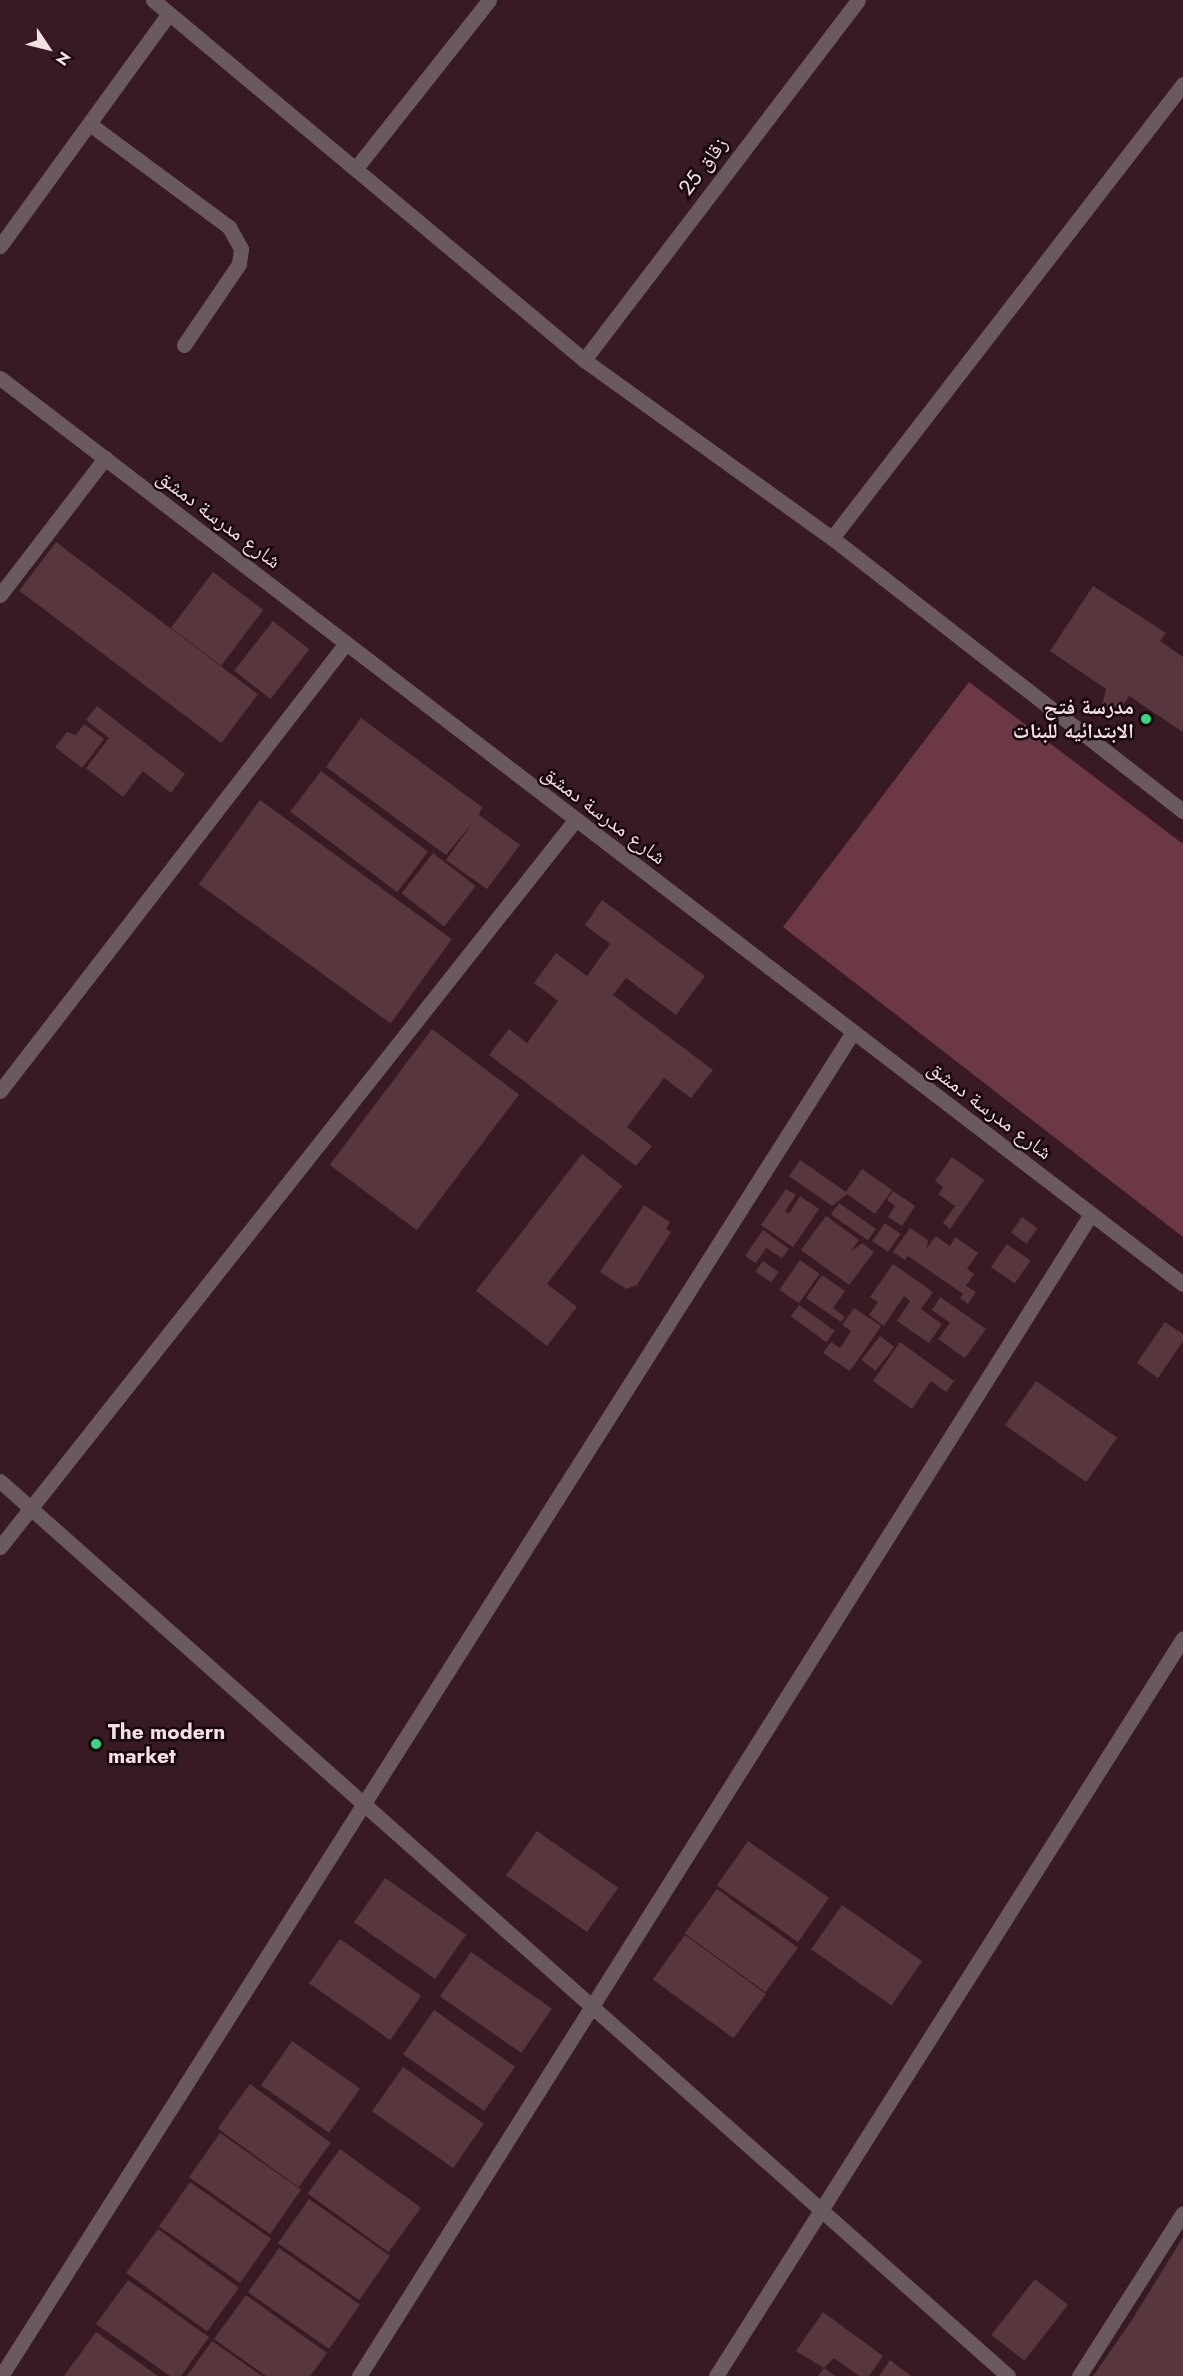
<!DOCTYPE html>
<html>
<head>
<meta charset="utf-8">
<style>
	body { margin:0 }
	#map { position:relative; width:1183px; height:2376px; overflow:hidden; background:#381a22; font-family:Jost,"Noto Naskh Arabic",sans-serif }
	div>[style] { position:absolute }
	.green>* { inset:0; background:#6d3846 }
	.building>* { inset:0; background:#58363e; transform-origin:0 0 }
	.service>* { height:15px; margin:-7.5px; padding:0 7.5px; transform-origin:7.5px; border-radius:7.5px; background:#6a5a5d }
	.minor>* { height:15px; margin:-7.5px; padding:0 7.5px; transform-origin:7.5px; border-radius:7.5px; background:#6a5a5d }
	.dots>* { width:16px; height:16px; translate:-50% -50%; box-sizing:border-box; border:3px solid #17090d; border-radius:50% }
	span { translate:-50% -50%; white-space:nowrap; text-align:center; line-height:1.15; -webkit-text-stroke:5px #17090d; paint-order:stroke }
	.street-label { font-size:21px; color:#f4dfe3 }
	.poi-label { font-size:21px; color:#f4dfe3; font-weight:700 }
	.right { translate:-100% -50%; text-align:right }
	.left { translate:0 -50%; text-align:left }
	.north { position:absolute; left:18px; top:18px; width:60px; height:60px; -webkit-text-stroke:4px #17090d; paint-order:stroke; rotate:125deg; font-size:16px; font-weight:700; line-height:24px; text-align:center; color:#f4dfe3 }
	.north::after { content:''; display:block; margin:auto; width:21px; height:27px; background:#f4dfe3; clip-path:polygon(50% 0,100% 100%,50% 72%,0 100%) }
</style>
</head>
<body>
<div id="map">
	<div class="green">
		<div style="clip-path:polygon(969px 682px,1183px 844px,1183px 1237px,783px 927px)"></div>
	</div>
	<div class="building">
		<div style="left:56px;top:542px;width:253px;height:61px;rotate:37deg"></div>
		<div style="left:213px;top:572px;width:63px;height:70px;rotate:37deg"></div>
		<div style="clip-path:polygon(1093px 586px,1166px 633px,1160px 641px,1183px 657px,1183px 732px,1129px 696px,1117px 715px,1102px 706px,1106px 689px,1050px 651px)"></div>
		<div style="left:273px;top:621px;width:46px;height:63px;rotate:38deg"></div>
		<div style="clip-path:polygon(97px 706px,185px 774px,171px 793px,143px 771px,123px 797px,86px 768px,109px 738px,86px 720px)"></div>
		<div style="clip-path:polygon(361px 718px,482px 807px,479px 815px,520px 845px,487px 889px,446px 860px,474px 821px,446px 855px,326px 767px)"></div>
		<div style="clip-path:polygon(84px 724px,104px 739px,82px 768px,55px 747px,67px 732px,76px 735px)"></div>
		<div style="left:321px;top:771px;width:134px;height:51px;rotate:37deg"></div>
		<div style="left:260px;top:800px;width:237px;height:104px;rotate:36deg"></div>
		<div style="left:433px;top:853px;width:54px;height:51px;rotate:38deg"></div>
		<div style="clip-path:polygon(602px 900px,705px 976px,676px 1015px,626px 978px,613px 995px,713px 1070px,691px 1098px,664px 1078px,627px 1127px,652px 1146px,636px 1166px,489px 1055px,509px 1029px,527px 1043px,558px 1001px,534px 983px,556px 953px,587px 976px,610px 944px,585px 925px)"></div>
		<div style="left:432px;top:1029px;width:109px;height:170px;rotate:37deg"></div>
		<div style="clip-path:polygon(582px 1154px,622px 1186px,547px 1284px,577px 1307px,547px 1346px,476px 1291px)"></div>
		<div style="clip-path:polygon(952px 1157px,984px 1180px,950px 1229px,943px 1223px,955px 1206px,938px 1194px,943px 1187px,935px 1181px)"></div>
		<div style="clip-path:polygon(800px 1160px,846px 1192px,862px 1169px,892px 1190px,875px 1214px,847px 1194px,832px 1206px,789px 1176px)"></div>
		<div style="clip-path:polygon(786px 1189px,796px 1195px,785px 1211px,789px 1214px,800px 1196px,819px 1209px,793px 1247px,761px 1225px)"></div>
		<div style="clip-path:polygon(893px 1191px,915px 1206px,902px 1226px,888px 1217px,895px 1206px,887px 1200px)"></div>
		<div style="left:839px;top:1203px;width:45px;height:14px;rotate:35deg"></div>
		<div style="clip-path:polygon(644px 1205px,670px 1222px,666px 1229px,671px 1232px,637px 1285px,626px 1289px,600px 1272px)"></div>
		<div style="clip-path:polygon(826px 1216px,859px 1240px,851px 1251px,862px 1243px,874px 1252px,849px 1285px,801px 1250px)"></div>
		<div style="left:1022px;top:1217px;width:19px;height:19px;rotate:35deg"></div>
		<div style="left:885px;top:1223px;width:19px;height:22px;rotate:35deg"></div>
		<div style="clip-path:polygon(910px 1228px,928px 1240px,927px 1248px,936px 1236px,950px 1246px,955px 1237px,978px 1253px,967px 1269px,974px 1274px,966px 1286px,976px 1292px,968px 1304px,960px 1298px,963px 1294px,908px 1256px,905px 1260px,893px 1252px)"></div>
		<div style="clip-path:polygon(763px 1230px,789px 1249px,782px 1258px,766px 1248px,756px 1263px,745px 1256px)"></div>
		<div style="left:1007px;top:1244px;width:29px;height:28px;rotate:35deg"></div>
		<div style="left:800px;top:1260px;width:24px;height:36px;rotate:35deg"></div>
		<div style="left:763px;top:1261px;width:19px;height:13px;rotate:35deg"></div>
		<div style="clip-path:polygon(893px 1264px,933px 1292px,921px 1309px,942px 1324px,929px 1343px,897px 1321px,910px 1301px,904px 1296px,884px 1326px,869px 1315px,878px 1302px,870px 1297px)"></div>
		<div style="clip-path:polygon(822px 1275px,845px 1291px,833px 1308px,845px 1317px,841px 1322px,806px 1298px)"></div>
		<div style="clip-path:polygon(940px 1297px,986px 1329px,965px 1358px,938px 1339px,950px 1323px,932px 1310px)"></div>
		<div style="left:799px;top:1305px;width:44px;height:14px;rotate:36deg"></div>
		<div style="clip-path:polygon(854px 1308px,881px 1326px,850px 1371px,823px 1353px,831px 1342px,840px 1348px,851px 1331px,842px 1325px)"></div>
		<div style="clip-path:polygon(1165px 1322px,1183px 1334px,1183px 1341px,1158px 1378px,1137px 1363px)"></div>
		<div style="left:880px;top:1336px;width:18px;height:30px;rotate:38deg"></div>
		<div style="clip-path:polygon(900px 1342px,954px 1381px,946px 1392px,931px 1381px,912px 1409px,873px 1381px)"></div>
		<div style="left:1036px;top:1381px;width:99px;height:54px;rotate:35deg"></div>
		<div style="left:537px;top:1831px;width:99px;height:54px;rotate:35deg"></div>
		<div style="left:748px;top:1841px;width:99px;height:54px;rotate:35deg"></div>
		<div style="left:385px;top:1878px;width:99px;height:54px;rotate:35deg"></div>
		<div style="left:717px;top:1889px;width:100px;height:55px;rotate:36deg"></div>
		<div style="left:842px;top:1905px;width:98px;height:54px;rotate:35deg"></div>
		<div style="left:685px;top:1935px;width:100px;height:55px;rotate:36deg"></div>
		<div style="left:340px;top:1939px;width:99px;height:54px;rotate:35deg"></div>
		<div style="left:471px;top:1952px;width:99px;height:54px;rotate:35deg"></div>
		<div style="left:434px;top:2010px;width:99px;height:54px;rotate:35deg"></div>
		<div style="left:292px;top:2041px;width:83px;height:54px;rotate:35deg"></div>
		<div style="left:403px;top:2067px;width:99px;height:54px;rotate:35deg"></div>
		<div style="left:250px;top:2084px;width:100px;height:55px;rotate:36deg"></div>
		<div style="left:220px;top:2133px;width:99px;height:54px;rotate:35deg"></div>
		<div style="left:340px;top:2149px;width:100px;height:55px;rotate:36deg"></div>
		<div style="left:190px;top:2182px;width:99px;height:54px;rotate:35deg"></div>
		<div style="left:309px;top:2199px;width:99px;height:54px;rotate:35deg"></div>
		<div style="left:158px;top:2229px;width:100px;height:54px;rotate:36deg"></div>
		<div style="clip-path:polygon(1183px 2237px,1183px 2376px,1093px 2376px,1132px 2320px)"></div>
		<div style="left:279px;top:2248px;width:99px;height:54px;rotate:35deg"></div>
		<div style="left:1035px;top:2279px;width:42px;height:71px;rotate:38deg"></div>
		<div style="clip-path:polygon(128px 2280px,209px 2337px,181px 2376px,170px 2376px,96px 2324px)"></div>
		<div style="clip-path:polygon(246px 2295px,327px 2353px,310px 2376px,266px 2376px,214px 2339px)"></div>
		<div style="clip-path:polygon(823px 2312px,883px 2356px,869px 2376px,859px 2376px,834px 2358px,824px 2368px,796px 2351px)"></div>
		<div style="clip-path:polygon(96px 2332px,158px 2376px,64px 2376px)"></div>
		<div style="clip-path:polygon(212px 2341px,262px 2376px,187px 2376px)"></div>
		<div style="clip-path:polygon(890px 2360px,911px 2376px,879px 2376px)"></div>
		<div style="clip-path:polygon(824px 2368px,835px 2376px,818px 2376px)"></div>
	</div>
	<div class="service">
		<div style="left:91px;top:125px;width:172px;rotate:36.5deg"></div>
		<div style="left:229px;top:227px;width:25px;rotate:61deg"></div>
		<div style="left:241px;top:249px;width:15px;rotate:98deg"></div>
		<div style="left:239px;top:264px;width:98px;rotate:124.2deg"></div>
	</div>
	<div class="minor">
		<div style="left:153px;top:0;width:562px;rotate:39.87deg"></div>
		<div style="left:584px;top:360px;width:305px;rotate:35.7deg"></div>
		<div style="left:832px;top:538px;width:445px;rotate:37.9deg"></div>
		<div style="left:356px;top:168px;width:214px;rotate:-51.6deg"></div>
		<div style="left:0;top:246px;width:284px;rotate:-54deg"></div>
		<div style="left:584px;top:360px;width:452px;rotate:-52.7deg"></div>
		<div style="left:0;top:378px;width:1490px;rotate:37.45deg"></div>
		<div style="left:832px;top:538px;width:574px;rotate:-52.29deg"></div>
		<div style="left:0;top:595px;width:173px;rotate:-52.5deg"></div>
		<div style="left:0;top:1091px;width:566px;rotate:-52.32deg"></div>
		<div style="left:0;top:1481px;width:1348px;rotate:41.6deg"></div>
		<div style="left:0;top:1547px;width:928px;rotate:-51.65deg"></div>
		<div style="left:1px;top:2376px;width:1591px;rotate:-57.63deg"></div>
		<div style="left:359px;top:2376px;width:1373px;rotate:-57.79deg"></div>
		<div style="left:716px;top:2376px;width:873px;rotate:-57.67deg"></div>
		<div style="left:1079px;top:2376px;width:193px;rotate:-57.5deg"></div>
	</div>
	<div class="dots">
		<div style="left:1146px;top:719px;background:#33d881"></div>
		<div style="left:96px;top:1744px;background:#33d881"></div>
	</div>
	<div class="street-label">
		<span style="left:703px;top:166px;rotate:-53deg">زقاق 25</span>
		<span style="left:219px;top:519px;rotate:37deg">شارع مدرسة دمشق</span>
		<span style="left:604px;top:815px;rotate:37deg">شارع مدرسة دمشق</span>
		<span style="left:990px;top:1110px;rotate:37deg">شارع مدرسة دمشق</span>
	</div>
	<div class="poi-label">
		<span class="right" style="left:1134px;top:719px">مدرسة فتح<br>الابتدائيه للبنات</span>
		<span class="left" style="left:108px;top:1744px">The modern<br>market</span>
	</div>
	<div class="north">N</div>
</div>
</body>
</html>
